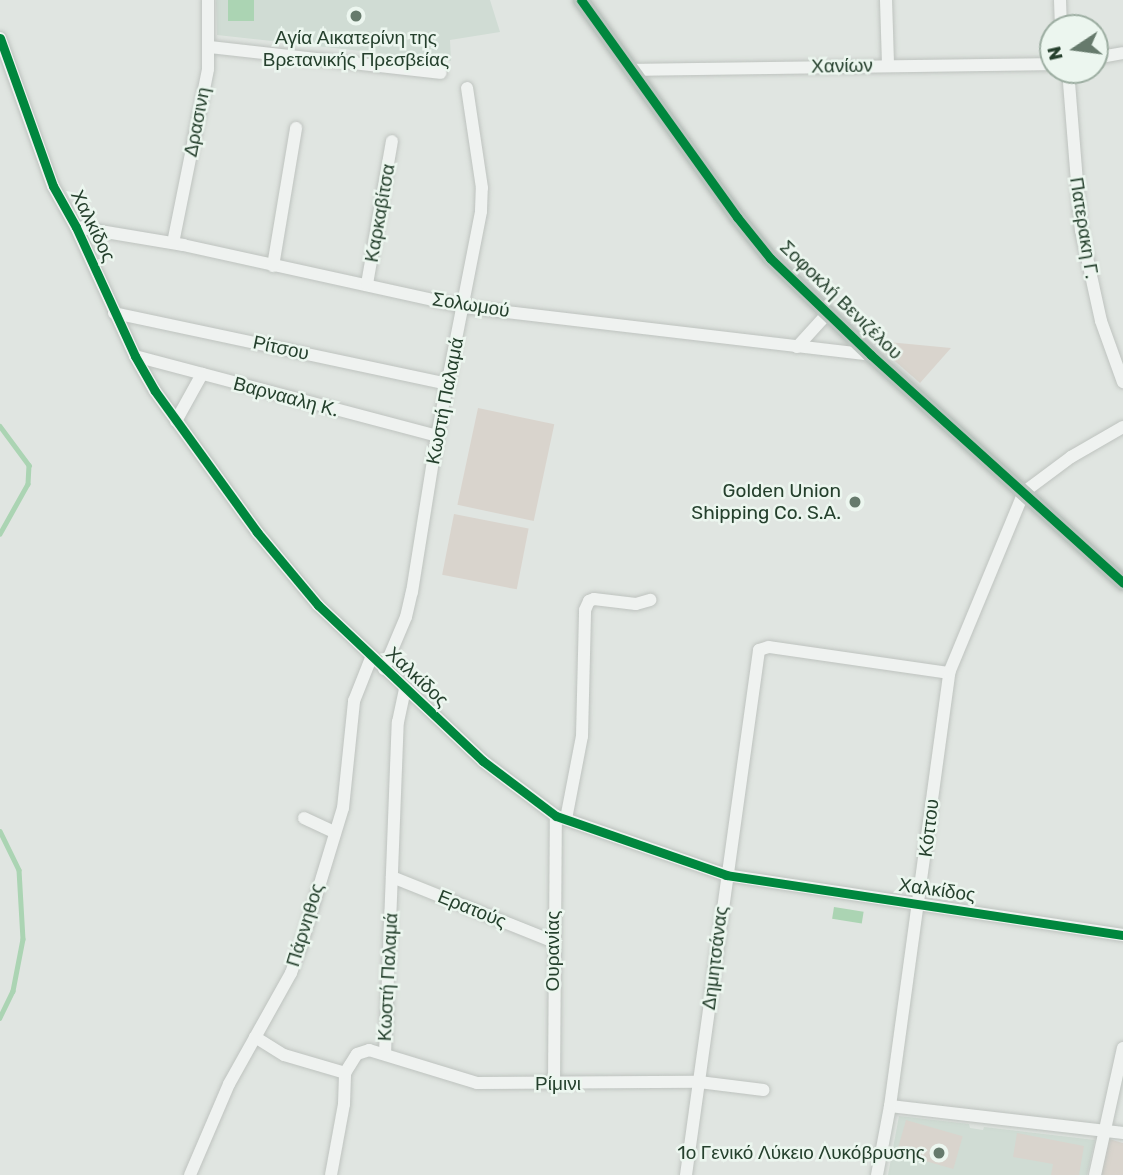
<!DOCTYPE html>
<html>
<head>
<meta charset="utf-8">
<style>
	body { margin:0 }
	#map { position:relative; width:1123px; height:1175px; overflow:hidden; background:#e0e5e1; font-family:Rubik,sans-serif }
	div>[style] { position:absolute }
	.built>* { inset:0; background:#d0dcd4 }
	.green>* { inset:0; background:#d9d4cd; transform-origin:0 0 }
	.water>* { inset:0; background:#abd4b3; transform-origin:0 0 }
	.stream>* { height:4.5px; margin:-2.25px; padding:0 2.25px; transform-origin:2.25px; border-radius:2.25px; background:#abd4b3 }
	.roads { filter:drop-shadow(0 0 2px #bec3bf) drop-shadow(0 0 2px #bec3bf) }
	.street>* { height:12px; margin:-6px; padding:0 6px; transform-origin:6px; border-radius:6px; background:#eff2f0 }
	.secondary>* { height:16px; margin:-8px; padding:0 8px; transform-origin:8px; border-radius:8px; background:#bcc5c0 }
	.cycleway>* { height:9px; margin:-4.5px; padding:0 4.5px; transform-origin:4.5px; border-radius:4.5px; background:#00873e }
	.dots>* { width:19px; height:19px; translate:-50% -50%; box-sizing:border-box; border:4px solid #ecf6ef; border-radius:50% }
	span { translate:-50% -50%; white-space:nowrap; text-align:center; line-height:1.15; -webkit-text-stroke:5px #ecf6ef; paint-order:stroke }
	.poi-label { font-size:19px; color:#25402d }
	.right { translate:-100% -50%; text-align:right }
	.street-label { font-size:19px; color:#25402d }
	.north { position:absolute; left:1039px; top:14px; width:70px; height:70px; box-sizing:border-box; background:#ecf6ef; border:2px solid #9cada1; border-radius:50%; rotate:257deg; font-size:19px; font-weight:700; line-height:28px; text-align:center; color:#25402d }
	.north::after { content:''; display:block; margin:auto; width:24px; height:32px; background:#667a6c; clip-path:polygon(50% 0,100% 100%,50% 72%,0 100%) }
</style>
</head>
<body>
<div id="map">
	<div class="built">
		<div style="clip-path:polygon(216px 0,490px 0,500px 32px,450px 40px,451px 61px,217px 35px)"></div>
		<div style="clip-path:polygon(899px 1116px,969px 1124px,970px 1128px,983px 1130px,984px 1127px,1095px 1140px,1087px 1175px,888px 1175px)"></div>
	</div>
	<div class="green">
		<div style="clip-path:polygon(888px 342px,951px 348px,920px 383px,881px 349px)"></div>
		<div style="left:478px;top:408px;width:78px;height:99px;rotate:12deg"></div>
		<div style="left:454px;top:514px;width:76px;height:62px;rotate:11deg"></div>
		<div style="left:906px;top:1120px;width:59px;height:34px;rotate:16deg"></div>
		<div style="clip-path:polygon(1017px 1133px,1084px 1146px,1079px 1175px,1051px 1175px,1053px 1164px,1013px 1157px)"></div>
		<div style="clip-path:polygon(1109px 1139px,1123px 1143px,1123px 1175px,1101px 1175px)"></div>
	</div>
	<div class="water">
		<div style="left:228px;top:0;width:26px;height:21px"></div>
		<div style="left:834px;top:907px;width:30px;height:12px;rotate:9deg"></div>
	</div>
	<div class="stream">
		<div style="left:0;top:426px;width:49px;rotate:53.4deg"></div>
		<div style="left:29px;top:465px;width:19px;rotate:93deg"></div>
		<div style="left:28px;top:484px;width:57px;rotate:119.2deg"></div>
		<div style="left:0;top:831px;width:43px;rotate:64deg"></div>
		<div style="left:19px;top:870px;width:69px;rotate:86.7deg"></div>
		<div style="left:23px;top:939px;width:53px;rotate:100.9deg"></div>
		<div style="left:13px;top:991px;width:30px;rotate:116deg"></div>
	</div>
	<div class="roads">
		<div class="street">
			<div style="left:886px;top:0;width:65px;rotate:88.2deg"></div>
			<div style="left:1060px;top:0;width:28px;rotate:88deg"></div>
			<div style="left:0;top:38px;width:157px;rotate:70.3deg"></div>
			<div style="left:53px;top:186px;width:47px;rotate:60.7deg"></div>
			<div style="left:76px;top:227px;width:142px;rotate:65.4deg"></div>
			<div style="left:135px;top:356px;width:40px;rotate:60.3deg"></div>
			<div style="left:155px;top:391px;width:174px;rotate:54.1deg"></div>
			<div style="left:257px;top:532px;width:95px;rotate:50.1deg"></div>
			<div style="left:318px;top:605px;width:227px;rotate:43.4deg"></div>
			<div style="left:483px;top:761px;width:91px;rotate:37deg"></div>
			<div style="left:556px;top:816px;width:180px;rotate:19.1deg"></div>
			<div style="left:726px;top:875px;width:402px;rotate:8.6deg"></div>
			<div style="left:209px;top:47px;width:233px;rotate:6.4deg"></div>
			<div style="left:1095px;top:58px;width:28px;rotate:-10deg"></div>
			<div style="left:631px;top:70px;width:422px;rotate:-0.8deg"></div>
			<div style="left:1068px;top:70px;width:161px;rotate:85.4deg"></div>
			<div style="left:1081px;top:230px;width:93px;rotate:77.6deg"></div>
			<div style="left:1101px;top:321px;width:65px;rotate:70.2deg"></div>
			<div style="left:76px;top:227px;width:109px;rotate:9.5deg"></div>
			<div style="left:183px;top:245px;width:288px;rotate:12.4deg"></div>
			<div style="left:464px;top:307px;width:410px;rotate:6.7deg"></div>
			<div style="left:173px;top:243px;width:177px;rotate:-78.6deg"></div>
			<div style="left:208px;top:69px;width:69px;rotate:-90deg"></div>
			<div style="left:273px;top:266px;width:140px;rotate:-80.5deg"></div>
			<div style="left:367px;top:284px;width:145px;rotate:-80.1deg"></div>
			<div style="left:114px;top:313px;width:342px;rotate:12deg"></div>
			<div style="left:797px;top:347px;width:45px;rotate:-47.7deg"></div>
			<div style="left:135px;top:356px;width:312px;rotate:14.8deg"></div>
			<div style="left:176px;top:421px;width:54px;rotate:-61deg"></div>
			<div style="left:384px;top:669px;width:56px;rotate:-67.1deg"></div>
			<div style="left:406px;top:617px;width:26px;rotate:-77deg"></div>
			<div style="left:412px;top:592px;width:158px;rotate:-80.9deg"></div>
			<div style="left:437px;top:436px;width:229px;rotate:-78.9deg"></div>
			<div style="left:481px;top:211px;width:23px;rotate:-88deg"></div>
			<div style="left:482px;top:188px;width:101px;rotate:-98.5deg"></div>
			<div style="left:304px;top:818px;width:33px;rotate:25deg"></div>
			<div style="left:566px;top:819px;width:85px;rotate:-79.1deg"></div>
			<div style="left:582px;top:736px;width:126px;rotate:-88.6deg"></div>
			<div style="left:585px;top:610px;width:10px;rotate:-66deg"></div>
			<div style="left:589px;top:601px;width:5px;rotate:-22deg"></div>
			<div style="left:594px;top:599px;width:42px;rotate:6.8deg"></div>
			<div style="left:636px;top:604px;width:15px;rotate:-16deg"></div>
			<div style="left:392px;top:877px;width:172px;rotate:21.8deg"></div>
			<div style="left:255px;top:1037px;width:34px;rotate:32deg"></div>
			<div style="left:284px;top:1055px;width:64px;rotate:16.4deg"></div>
			<div style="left:385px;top:1054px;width:332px;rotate:-87.8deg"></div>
			<div style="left:398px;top:722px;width:33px;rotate:-78deg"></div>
			<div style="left:554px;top:1085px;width:269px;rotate:-89.6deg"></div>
			<div style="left:890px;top:1106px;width:235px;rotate:6.6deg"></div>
			<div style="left:190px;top:1175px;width:99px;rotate:-66.8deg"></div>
			<div style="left:229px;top:1084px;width:127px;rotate:-60.8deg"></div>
			<div style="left:291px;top:973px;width:29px;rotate:-70deg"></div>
			<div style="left:301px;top:946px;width:144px;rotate:-73.1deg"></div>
			<div style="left:343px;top:808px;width:108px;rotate:-84.1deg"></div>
			<div style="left:354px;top:701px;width:46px;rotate:-68.4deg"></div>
			<div style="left:331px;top:1175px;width:72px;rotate:-79.6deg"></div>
			<div style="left:344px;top:1104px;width:31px;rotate:-88deg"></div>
			<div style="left:345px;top:1073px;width:22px;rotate:-58deg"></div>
			<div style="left:357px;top:1054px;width:13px;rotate:-18deg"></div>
			<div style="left:369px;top:1050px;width:113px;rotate:17deg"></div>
			<div style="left:477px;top:1083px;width:222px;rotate:-0.3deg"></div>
			<div style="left:699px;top:1082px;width:65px;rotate:7deg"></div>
			<div style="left:686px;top:1175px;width:530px;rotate:-82.08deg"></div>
			<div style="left:759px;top:650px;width:10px;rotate:-17deg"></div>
			<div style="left:769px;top:647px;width:182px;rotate:8.2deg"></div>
			<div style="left:877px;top:1175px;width:70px;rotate:-79.3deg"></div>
			<div style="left:890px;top:1106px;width:437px;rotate:-82.2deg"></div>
			<div style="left:949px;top:673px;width:196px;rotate:-67.5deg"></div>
			<div style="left:1024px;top:492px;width:59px;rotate:-36.7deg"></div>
			<div style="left:1071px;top:457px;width:60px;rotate:-30deg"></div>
			<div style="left:1095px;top:1175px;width:130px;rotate:-77.6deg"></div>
		</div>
		<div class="secondary">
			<div style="left:581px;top:0;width:267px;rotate:54.3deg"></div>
			<div style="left:737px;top:217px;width:53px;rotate:51.2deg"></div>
			<div style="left:770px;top:258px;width:140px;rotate:43.8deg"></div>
			<div style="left:871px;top:355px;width:340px;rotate:42.1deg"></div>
		</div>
	</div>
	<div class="cycleway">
		<div style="left:581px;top:0;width:267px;rotate:54.3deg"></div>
		<div style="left:737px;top:217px;width:53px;rotate:51.2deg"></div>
		<div style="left:770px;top:258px;width:140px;rotate:43.8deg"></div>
		<div style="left:871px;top:355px;width:340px;rotate:42.1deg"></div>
		<div style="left:0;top:38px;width:157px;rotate:70.3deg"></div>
		<div style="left:53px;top:186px;width:47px;rotate:60.7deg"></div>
		<div style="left:76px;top:227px;width:142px;rotate:65.4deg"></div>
		<div style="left:135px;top:356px;width:40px;rotate:60.3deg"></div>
		<div style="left:155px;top:391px;width:174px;rotate:54.1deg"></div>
		<div style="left:257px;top:532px;width:95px;rotate:50.1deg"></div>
		<div style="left:318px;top:605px;width:227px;rotate:43.4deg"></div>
		<div style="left:483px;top:761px;width:91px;rotate:37deg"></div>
		<div style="left:556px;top:816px;width:180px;rotate:19.1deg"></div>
		<div style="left:726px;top:875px;width:402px;rotate:8.6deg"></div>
	</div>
	<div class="dots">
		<div style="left:356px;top:16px;background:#667a6c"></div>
		<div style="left:855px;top:502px;background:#667a6c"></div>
		<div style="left:939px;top:1153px;background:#667a6c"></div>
	</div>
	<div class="poi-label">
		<span style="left:356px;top:49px">Αγία Αικατερίνη της<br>Βρετανικής Πρεσβείας</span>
		<span class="right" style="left:841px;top:502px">Golden Union<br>Shipping Co. S.A.</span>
		<span class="right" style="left:925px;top:1153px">1ο Γενικό Λύκειο Λυκόβρυσης</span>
	</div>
	<div class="street-label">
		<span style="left:842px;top:66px;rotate:-1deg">Χανίων</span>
		<span style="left:197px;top:122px;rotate:-79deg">Δρασινη</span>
		<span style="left:380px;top:213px;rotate:-80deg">Καρκαβίτσα</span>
		<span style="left:93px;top:226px;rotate:64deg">Χαλκίδος</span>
		<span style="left:1084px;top:228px;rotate:81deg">Πατερακη Γ.</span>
		<span style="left:841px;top:300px;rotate:44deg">Σοφοκλή Βενιζέλου</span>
		<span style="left:471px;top:305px;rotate:9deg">Σολωμού</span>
		<span style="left:281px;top:348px;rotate:12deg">Ρίτσου</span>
		<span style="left:286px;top:397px;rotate:15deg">Βαρνααλη Κ.</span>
		<span style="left:445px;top:401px;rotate:-79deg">Κωστή Παλαμά</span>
		<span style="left:417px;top:677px;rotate:43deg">Χαλκίδος</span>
		<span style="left:929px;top:828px;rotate:-83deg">Κόττου</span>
		<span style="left:937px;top:890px;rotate:8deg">Χαλκίδος</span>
		<span style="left:472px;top:909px;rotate:22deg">Ερατούς</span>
		<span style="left:305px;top:925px;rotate:-73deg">Πάρνηθος</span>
		<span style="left:553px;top:951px;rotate:-90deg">Ουρανίας</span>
		<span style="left:715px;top:958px;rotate:-83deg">Δημητσάνας</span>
		<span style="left:388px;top:977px;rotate:-87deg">Κωστή Παλαμά</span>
		<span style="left:558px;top:1084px">Ρίμινι</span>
	</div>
	<div class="north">N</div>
</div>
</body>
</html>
